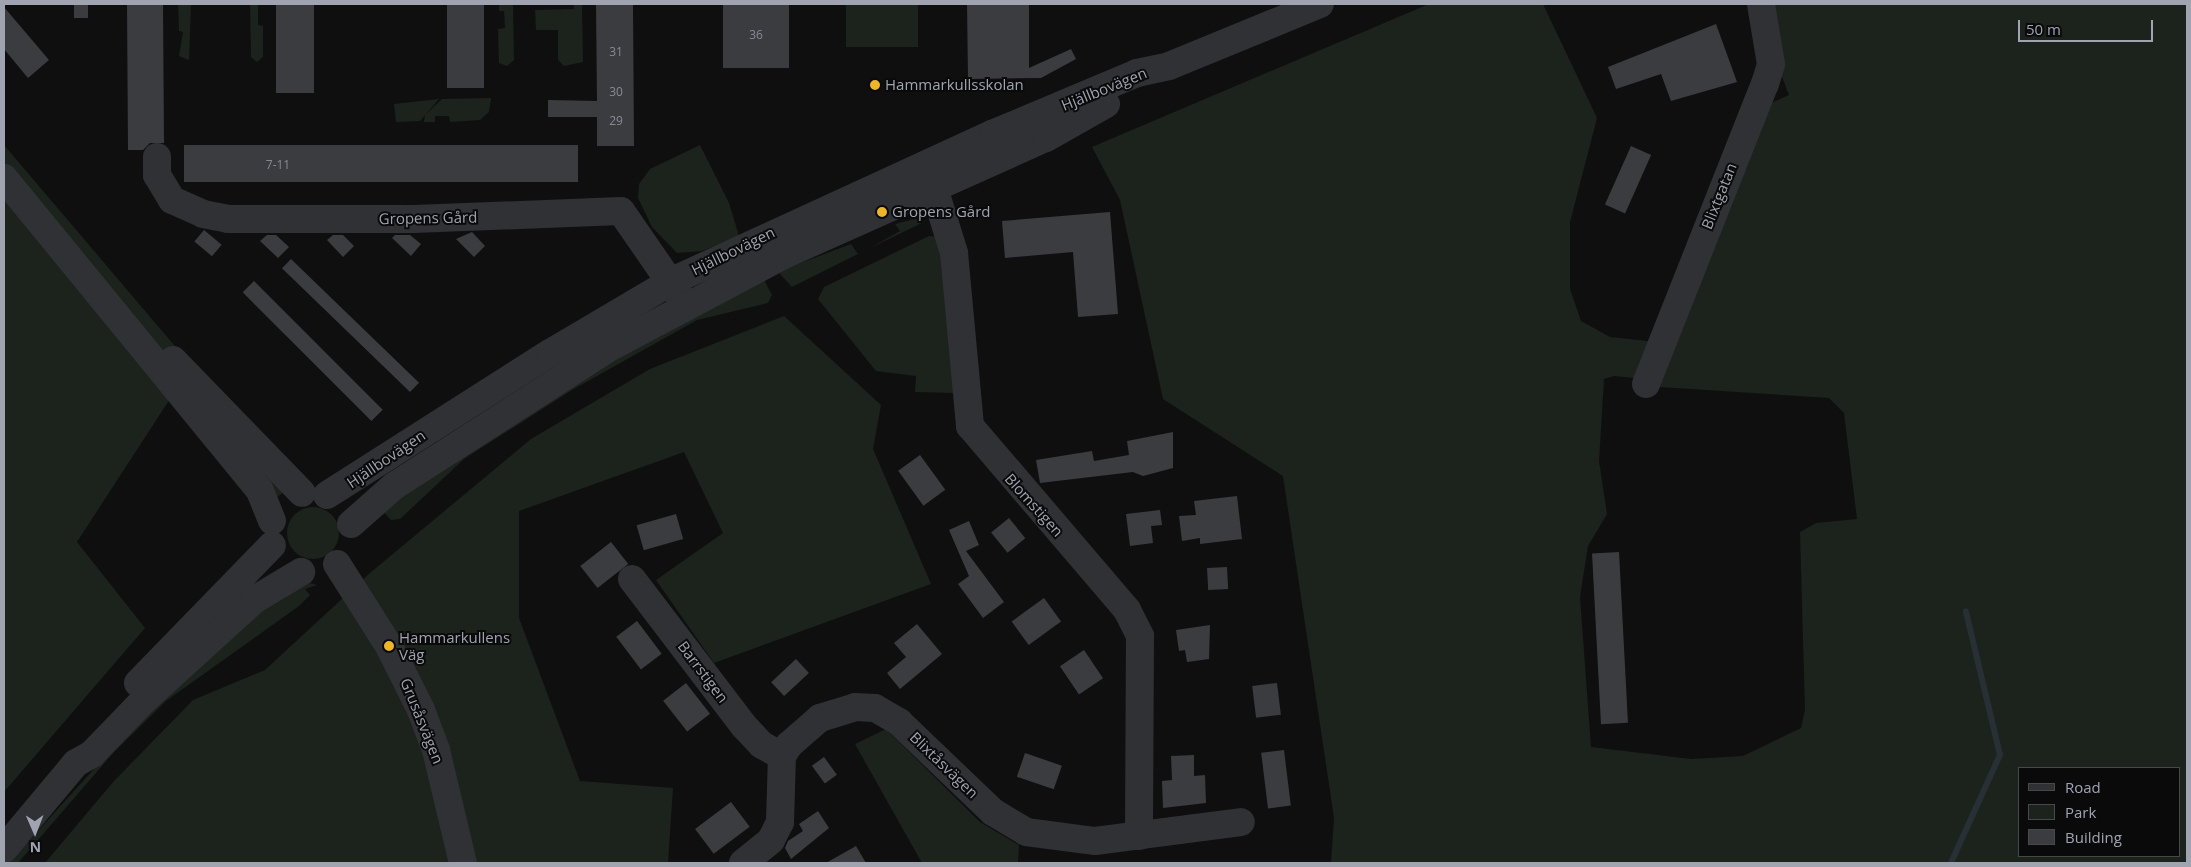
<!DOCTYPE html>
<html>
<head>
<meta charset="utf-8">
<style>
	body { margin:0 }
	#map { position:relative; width:2191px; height:867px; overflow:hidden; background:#0f0f10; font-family:"Open Sans",sans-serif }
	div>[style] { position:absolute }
	.green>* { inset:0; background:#1b231c; transform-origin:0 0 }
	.round { border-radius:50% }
	.stream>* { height:5.5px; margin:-2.75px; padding:0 2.75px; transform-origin:2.75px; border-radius:2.75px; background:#282f35 }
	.building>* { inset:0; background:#3b3c40; transform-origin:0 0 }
	.minor>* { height:28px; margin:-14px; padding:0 14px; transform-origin:14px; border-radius:14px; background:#303135 }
	.dots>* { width:14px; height:14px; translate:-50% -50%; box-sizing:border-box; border:2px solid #0a0a0b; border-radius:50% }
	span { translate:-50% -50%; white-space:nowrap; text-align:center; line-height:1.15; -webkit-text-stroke:4px #0a0a0b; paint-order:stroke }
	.number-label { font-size:12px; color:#878a95 }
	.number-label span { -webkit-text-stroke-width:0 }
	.poi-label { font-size:15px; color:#a0a4b1 }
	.left { translate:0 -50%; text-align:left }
	.street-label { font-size:15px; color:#a0a4b1 }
	.frame { position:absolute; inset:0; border:5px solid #a0a4b1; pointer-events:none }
	.legend { position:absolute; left:2018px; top:767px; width:162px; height:90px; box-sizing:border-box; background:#0a0a0b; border:1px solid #46484d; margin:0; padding:6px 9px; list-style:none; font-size:15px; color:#a0a4b1 }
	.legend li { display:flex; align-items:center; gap:10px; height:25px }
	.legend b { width:25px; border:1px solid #46484d }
	.north { position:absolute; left:10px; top:807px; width:50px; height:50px; -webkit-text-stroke:4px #0a0a0b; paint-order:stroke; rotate:179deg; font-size:14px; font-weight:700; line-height:20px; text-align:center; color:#a0a4b1 }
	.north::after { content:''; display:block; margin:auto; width:18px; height:22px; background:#a0a4b1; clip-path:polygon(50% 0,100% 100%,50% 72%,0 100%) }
	.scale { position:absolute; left:2018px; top:20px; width:135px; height:22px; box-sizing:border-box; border:2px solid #a0a4b1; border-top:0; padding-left:6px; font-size:15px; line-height:18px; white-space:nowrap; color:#a0a4b1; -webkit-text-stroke:4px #0a0a0b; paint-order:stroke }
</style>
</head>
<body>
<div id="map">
	<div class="green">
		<div style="clip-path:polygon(178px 4px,191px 4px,189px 60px,179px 56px,183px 32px,179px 31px)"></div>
		<div style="clip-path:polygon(250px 4px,263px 4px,258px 5px,258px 25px,263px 26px,263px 57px,257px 62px,251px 57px)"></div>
		<div style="clip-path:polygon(499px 4px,513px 4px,514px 60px,507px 66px,499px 63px,498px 29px,505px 28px,504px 11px,499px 11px)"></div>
		<div style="clip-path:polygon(574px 4px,582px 4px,583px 62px,564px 66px,558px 60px,558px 30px,536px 30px,535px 10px,574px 9px)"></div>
		<div style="left:846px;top:4px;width:72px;height:43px"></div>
		<div style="clip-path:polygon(evenodd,1429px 4px,1543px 4px,1597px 118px,1570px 222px,1570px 289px,1581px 321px,1610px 337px,1676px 344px,1769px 104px,1789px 95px,1779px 69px,1772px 4px,2187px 4px,2187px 863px,1331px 863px,1334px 818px,1283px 476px,1163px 399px,1120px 200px,1092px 147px,1429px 4px,1614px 376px,1635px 378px,1645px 386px,1829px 398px,1844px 413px,1857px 519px,1816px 523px,1800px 532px,1805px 710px,1801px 728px,1743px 756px,1691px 759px,1591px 747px,1580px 597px,1588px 546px,1607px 514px,1599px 461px,1604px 379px,1614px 376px,1429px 4px,2020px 768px,2180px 768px,2180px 856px,2020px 856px,2020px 768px)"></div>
		<div style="clip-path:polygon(491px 98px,489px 112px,480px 120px,450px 122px,449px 116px,435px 116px,435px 122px,424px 122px,425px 115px,442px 99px)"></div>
		<div style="clip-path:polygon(439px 99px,420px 121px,396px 122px,394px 104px)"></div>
		<div style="clip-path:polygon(4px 145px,191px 365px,285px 491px,276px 498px,179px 385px,77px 542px,145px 628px,4px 792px)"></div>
		<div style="clip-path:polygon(700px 145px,729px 203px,739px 236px,702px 251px,677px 253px,652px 227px,638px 198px,639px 184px,650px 169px)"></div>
		<div style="clip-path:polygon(915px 219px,924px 222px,870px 248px,900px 231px,895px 224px)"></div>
		<div style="clip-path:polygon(929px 236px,938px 237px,941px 244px,954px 393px,915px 392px,916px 376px,876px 371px,818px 299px,824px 287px)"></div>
		<div style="clip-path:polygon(851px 244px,858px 254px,792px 287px,780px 274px,782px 270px)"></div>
		<div style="clip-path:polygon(764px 280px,772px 295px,768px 303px,697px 320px,572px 390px,464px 459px,400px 519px,391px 520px,380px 508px,554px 391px)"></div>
		<div style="clip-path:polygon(784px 316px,881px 405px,873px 449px,931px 584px,714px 663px,656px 580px,723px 533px,684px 452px,519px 511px,519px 618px,580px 781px,673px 788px,668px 863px,45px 863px,114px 781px,193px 700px,265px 670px,370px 573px,531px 439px,650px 369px)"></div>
		<div class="round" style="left:287px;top:507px;width:52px;height:52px"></div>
		<div style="clip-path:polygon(309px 583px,317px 585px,305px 589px,310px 595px,299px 606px,166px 701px,114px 752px,18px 863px,9px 863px,150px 707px,249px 617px)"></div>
		<div style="clip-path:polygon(886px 729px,980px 822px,1019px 845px,1018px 863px,922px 863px,855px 744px)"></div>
	</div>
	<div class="stream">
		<div style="left:1951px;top:863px;width:119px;rotate:-65.6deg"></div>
		<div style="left:2000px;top:755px;width:147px;rotate:-103.4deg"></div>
	</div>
	<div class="building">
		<div style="left:74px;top:4px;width:14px;height:14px"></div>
		<div style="clip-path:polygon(127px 4px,163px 4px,164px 143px,150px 143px,143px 150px,128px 150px)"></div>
		<div style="left:276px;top:4px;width:38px;height:89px"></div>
		<div style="left:447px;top:4px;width:37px;height:84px"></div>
		<div style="clip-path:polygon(596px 4px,633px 4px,634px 146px,597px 146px,597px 117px,548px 117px,548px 100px,597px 101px)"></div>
		<div style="left:723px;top:4px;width:66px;height:64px"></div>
		<div style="clip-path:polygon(967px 4px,1029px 4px,1029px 68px,1071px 49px,1076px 59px,1041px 78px,968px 79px)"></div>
		<div style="clip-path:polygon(4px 7px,49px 60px,28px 78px,4px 49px)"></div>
		<div style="clip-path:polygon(1716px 24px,1737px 82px,1671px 101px,1661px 74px,1616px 89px,1608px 67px)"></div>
		<div style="left:578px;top:145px;width:37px;height:394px;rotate:90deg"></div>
		<div style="left:1631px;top:146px;width:22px;height:64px;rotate:24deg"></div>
		<div style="clip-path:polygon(1110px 212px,1118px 314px,1078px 317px,1073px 252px,1005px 258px,1002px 221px)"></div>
		<div style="left:204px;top:230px;width:23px;height:15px;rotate:40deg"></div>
		<div style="clip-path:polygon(472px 232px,485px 246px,474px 257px,456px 239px)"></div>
		<div style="clip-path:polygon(267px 235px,276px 235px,289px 247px,278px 258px,260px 241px)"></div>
		<div style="clip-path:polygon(333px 235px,343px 235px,354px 246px,343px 257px,327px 240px)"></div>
		<div style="clip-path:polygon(395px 235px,410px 235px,421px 244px,411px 256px,392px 238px)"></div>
		<div style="left:291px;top:259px;width:178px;height:13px;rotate:44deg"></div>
		<div style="left:254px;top:281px;width:182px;height:16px;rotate:45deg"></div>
		<div style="clip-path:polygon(1173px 432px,1173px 468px,1143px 476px,1133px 472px,1040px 483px,1036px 460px,1092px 451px,1094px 461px,1129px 455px,1127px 441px)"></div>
		<div style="left:920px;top:455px;width:43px;height:27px;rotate:54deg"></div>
		<div style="clip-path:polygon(1237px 496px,1242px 539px,1200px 544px,1200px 538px,1182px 541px,1179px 516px,1196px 515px,1194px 501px)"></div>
		<div style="clip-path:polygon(1160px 510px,1162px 525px,1151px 526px,1153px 543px,1130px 546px,1126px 514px)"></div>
		<div style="left:676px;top:514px;width:26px;height:41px;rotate:74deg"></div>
		<div style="left:1009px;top:518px;width:26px;height:23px;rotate:51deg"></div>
		<div style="clip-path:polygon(969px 521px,979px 545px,966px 551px,1004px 602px,983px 618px,958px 584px,969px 576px,949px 530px)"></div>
		<div style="left:611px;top:542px;width:28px;height:39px;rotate:52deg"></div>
		<div style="left:1619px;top:552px;width:171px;height:27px;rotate:87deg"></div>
		<div style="left:1227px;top:567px;width:22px;height:20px;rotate:87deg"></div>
		<div style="left:1044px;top:598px;width:29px;height:40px;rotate:54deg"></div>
		<div style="left:637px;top:621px;width:41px;height:26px;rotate:53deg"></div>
		<div style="clip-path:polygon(917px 624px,942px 654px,900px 689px,887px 673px,906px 657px,894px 643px)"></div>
		<div style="clip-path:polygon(1210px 625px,1209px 659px,1187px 662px,1185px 650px,1179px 651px,1176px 630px)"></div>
		<div style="left:1084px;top:650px;width:34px;height:29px;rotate:56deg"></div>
		<div style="left:796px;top:659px;width:19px;height:34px;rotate:47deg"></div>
		<div style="left:686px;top:683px;width:39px;height:29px;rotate:52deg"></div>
		<div style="left:1277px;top:683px;width:32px;height:25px;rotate:83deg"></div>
		<div style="left:1284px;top:750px;width:56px;height:23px;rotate:83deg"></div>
		<div style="left:1025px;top:753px;width:39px;height:25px;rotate:19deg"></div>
		<div style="clip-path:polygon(1194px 755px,1194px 776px,1205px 775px,1206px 803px,1163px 808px,1162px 781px,1172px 780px,1171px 756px)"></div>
		<div style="left:824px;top:757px;width:22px;height:15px;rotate:54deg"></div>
		<div style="left:731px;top:802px;width:31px;height:45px;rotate:53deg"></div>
		<div style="clip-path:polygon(818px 811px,829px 828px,791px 859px,785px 848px,788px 841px,803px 831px,799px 824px)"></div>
		<div style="clip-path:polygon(856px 846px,866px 863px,826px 863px)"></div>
	</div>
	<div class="minor">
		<div style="left:157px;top:157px;width:18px;rotate:90deg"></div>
		<div style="left:157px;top:175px;width:29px;rotate:59deg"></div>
		<div style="left:172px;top:200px;width:34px;rotate:24deg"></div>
		<div style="left:203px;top:214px;width:25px;rotate:11deg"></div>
		<div style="left:228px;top:219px;width:186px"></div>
		<div style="left:414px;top:219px;width:207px;rotate:-2.2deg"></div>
		<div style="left:621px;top:211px;width:106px;rotate:55.4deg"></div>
		<div style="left:929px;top:172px;width:85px;rotate:72.8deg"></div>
		<div style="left:954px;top:253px;width:174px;rotate:84.7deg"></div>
		<div style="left:970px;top:426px;width:242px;rotate:49.5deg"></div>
		<div style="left:1127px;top:610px;width:29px;rotate:63deg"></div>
		<div style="left:1140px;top:636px;width:200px;rotate:90.3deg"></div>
		<div style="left:4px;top:178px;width:404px;rotate:50.7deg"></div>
		<div style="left:260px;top:491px;width:32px;rotate:68deg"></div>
		<div style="left:173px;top:360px;width:185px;rotate:45.9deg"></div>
		<div style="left:1646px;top:384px;width:323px;rotate:-68.4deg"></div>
		<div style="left:1765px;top:84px;width:21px;rotate:-73deg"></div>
		<div style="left:1771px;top:64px;width:61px;rotate:-99.5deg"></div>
		<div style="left:327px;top:495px;width:264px;rotate:-32.5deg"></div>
		<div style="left:550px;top:353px;width:142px;rotate:-30.5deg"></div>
		<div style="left:672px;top:281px;width:352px;rotate:-24.7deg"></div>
		<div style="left:992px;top:134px;width:157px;rotate:-22.8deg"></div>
		<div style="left:1137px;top:73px;width:33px;rotate:-12deg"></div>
		<div style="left:1169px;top:66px;width:163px;rotate:-22.3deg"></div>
		<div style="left:351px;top:524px;width:57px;rotate:-41.5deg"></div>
		<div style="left:394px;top:486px;width:253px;rotate:-32.7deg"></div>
		<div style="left:607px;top:349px;width:200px;rotate:-28deg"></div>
		<div style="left:784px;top:255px;width:287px;rotate:-24.1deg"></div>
		<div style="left:1046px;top:138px;width:69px;rotate:-29.5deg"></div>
		<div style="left:337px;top:564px;width:97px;rotate:57.6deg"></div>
		<div style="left:389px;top:646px;width:72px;rotate:63.4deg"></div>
		<div style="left:421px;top:710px;width:43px;rotate:69.4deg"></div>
		<div style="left:436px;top:750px;width:116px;rotate:76.6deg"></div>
		<div style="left:632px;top:579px;width:185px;rotate:52.7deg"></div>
		<div style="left:744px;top:726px;width:26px;rotate:47deg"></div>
		<div style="left:762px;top:745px;width:23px;rotate:29deg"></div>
		<div style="left:138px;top:683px;width:192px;rotate:-45.8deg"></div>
		<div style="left:4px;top:849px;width:112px;rotate:-50.1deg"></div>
		<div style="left:76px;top:763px;width:18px;rotate:-29deg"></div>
		<div style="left:92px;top:754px;width:71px;rotate:-46.1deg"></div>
		<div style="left:141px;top:703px;width:153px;rotate:-42.3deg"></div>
		<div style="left:254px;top:600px;width:55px;rotate:-30.8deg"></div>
		<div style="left:743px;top:863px;width:36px;rotate:-39deg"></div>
		<div style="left:771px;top:840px;width:20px;rotate:-63deg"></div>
		<div style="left:780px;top:822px;width:66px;rotate:-88.3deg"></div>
		<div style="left:782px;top:756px;width:13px;rotate:-58deg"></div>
		<div style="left:789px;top:745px;width:41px;rotate:-41.1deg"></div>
		<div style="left:820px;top:718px;width:37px;rotate:-17deg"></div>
		<div style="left:855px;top:707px;width:20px;rotate:3deg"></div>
		<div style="left:875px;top:708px;width:28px;rotate:30deg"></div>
		<div style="left:899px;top:722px;width:130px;rotate:43.8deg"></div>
		<div style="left:993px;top:812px;width:39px;rotate:31deg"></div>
		<div style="left:1026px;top:832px;width:70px;rotate:7.4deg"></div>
		<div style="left:1095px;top:841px;width:147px;rotate:-7.4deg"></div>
	</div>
	<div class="dots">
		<div style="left:875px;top:85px;background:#edb52a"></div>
		<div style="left:882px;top:212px;background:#edb52a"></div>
		<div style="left:389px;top:646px;background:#edb52a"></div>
	</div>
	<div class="number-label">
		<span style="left:756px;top:35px">36</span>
		<span style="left:616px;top:52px">31</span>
		<span style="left:616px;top:92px">30</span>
		<span style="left:616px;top:121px">29</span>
		<span style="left:278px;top:165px">7-11</span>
	</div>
	<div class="poi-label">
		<span class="left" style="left:885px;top:85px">Hammarkullsskolan</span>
		<span class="left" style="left:892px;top:212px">Gropens Gård</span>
		<span class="left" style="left:399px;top:646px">Hammarkullens<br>Väg</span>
	</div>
	<div class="street-label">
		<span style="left:1104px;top:89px;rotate:-22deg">Hjällbovägen</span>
		<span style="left:1719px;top:196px;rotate:-68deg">Blixtgatan</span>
		<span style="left:428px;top:218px;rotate:-1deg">Gropens Gård</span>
		<span style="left:733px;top:251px;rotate:-26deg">Hjällbovägen</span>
		<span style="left:386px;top:459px;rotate:-34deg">Hjällbovägen</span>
		<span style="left:1034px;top:505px;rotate:48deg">Blomstigen</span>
		<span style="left:703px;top:672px;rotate:53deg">Barrstigen</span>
		<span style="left:422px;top:721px;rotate:68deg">Grusåsvägen</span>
		<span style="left:944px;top:765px;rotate:44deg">Blixtåsvägen</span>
	</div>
	<div class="frame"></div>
	<ul class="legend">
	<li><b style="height:6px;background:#303135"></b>Road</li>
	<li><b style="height:14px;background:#1b231c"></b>Park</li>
	<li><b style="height:14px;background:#3b3c40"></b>Building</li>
	</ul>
	<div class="north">N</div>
	<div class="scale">50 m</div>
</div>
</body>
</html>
